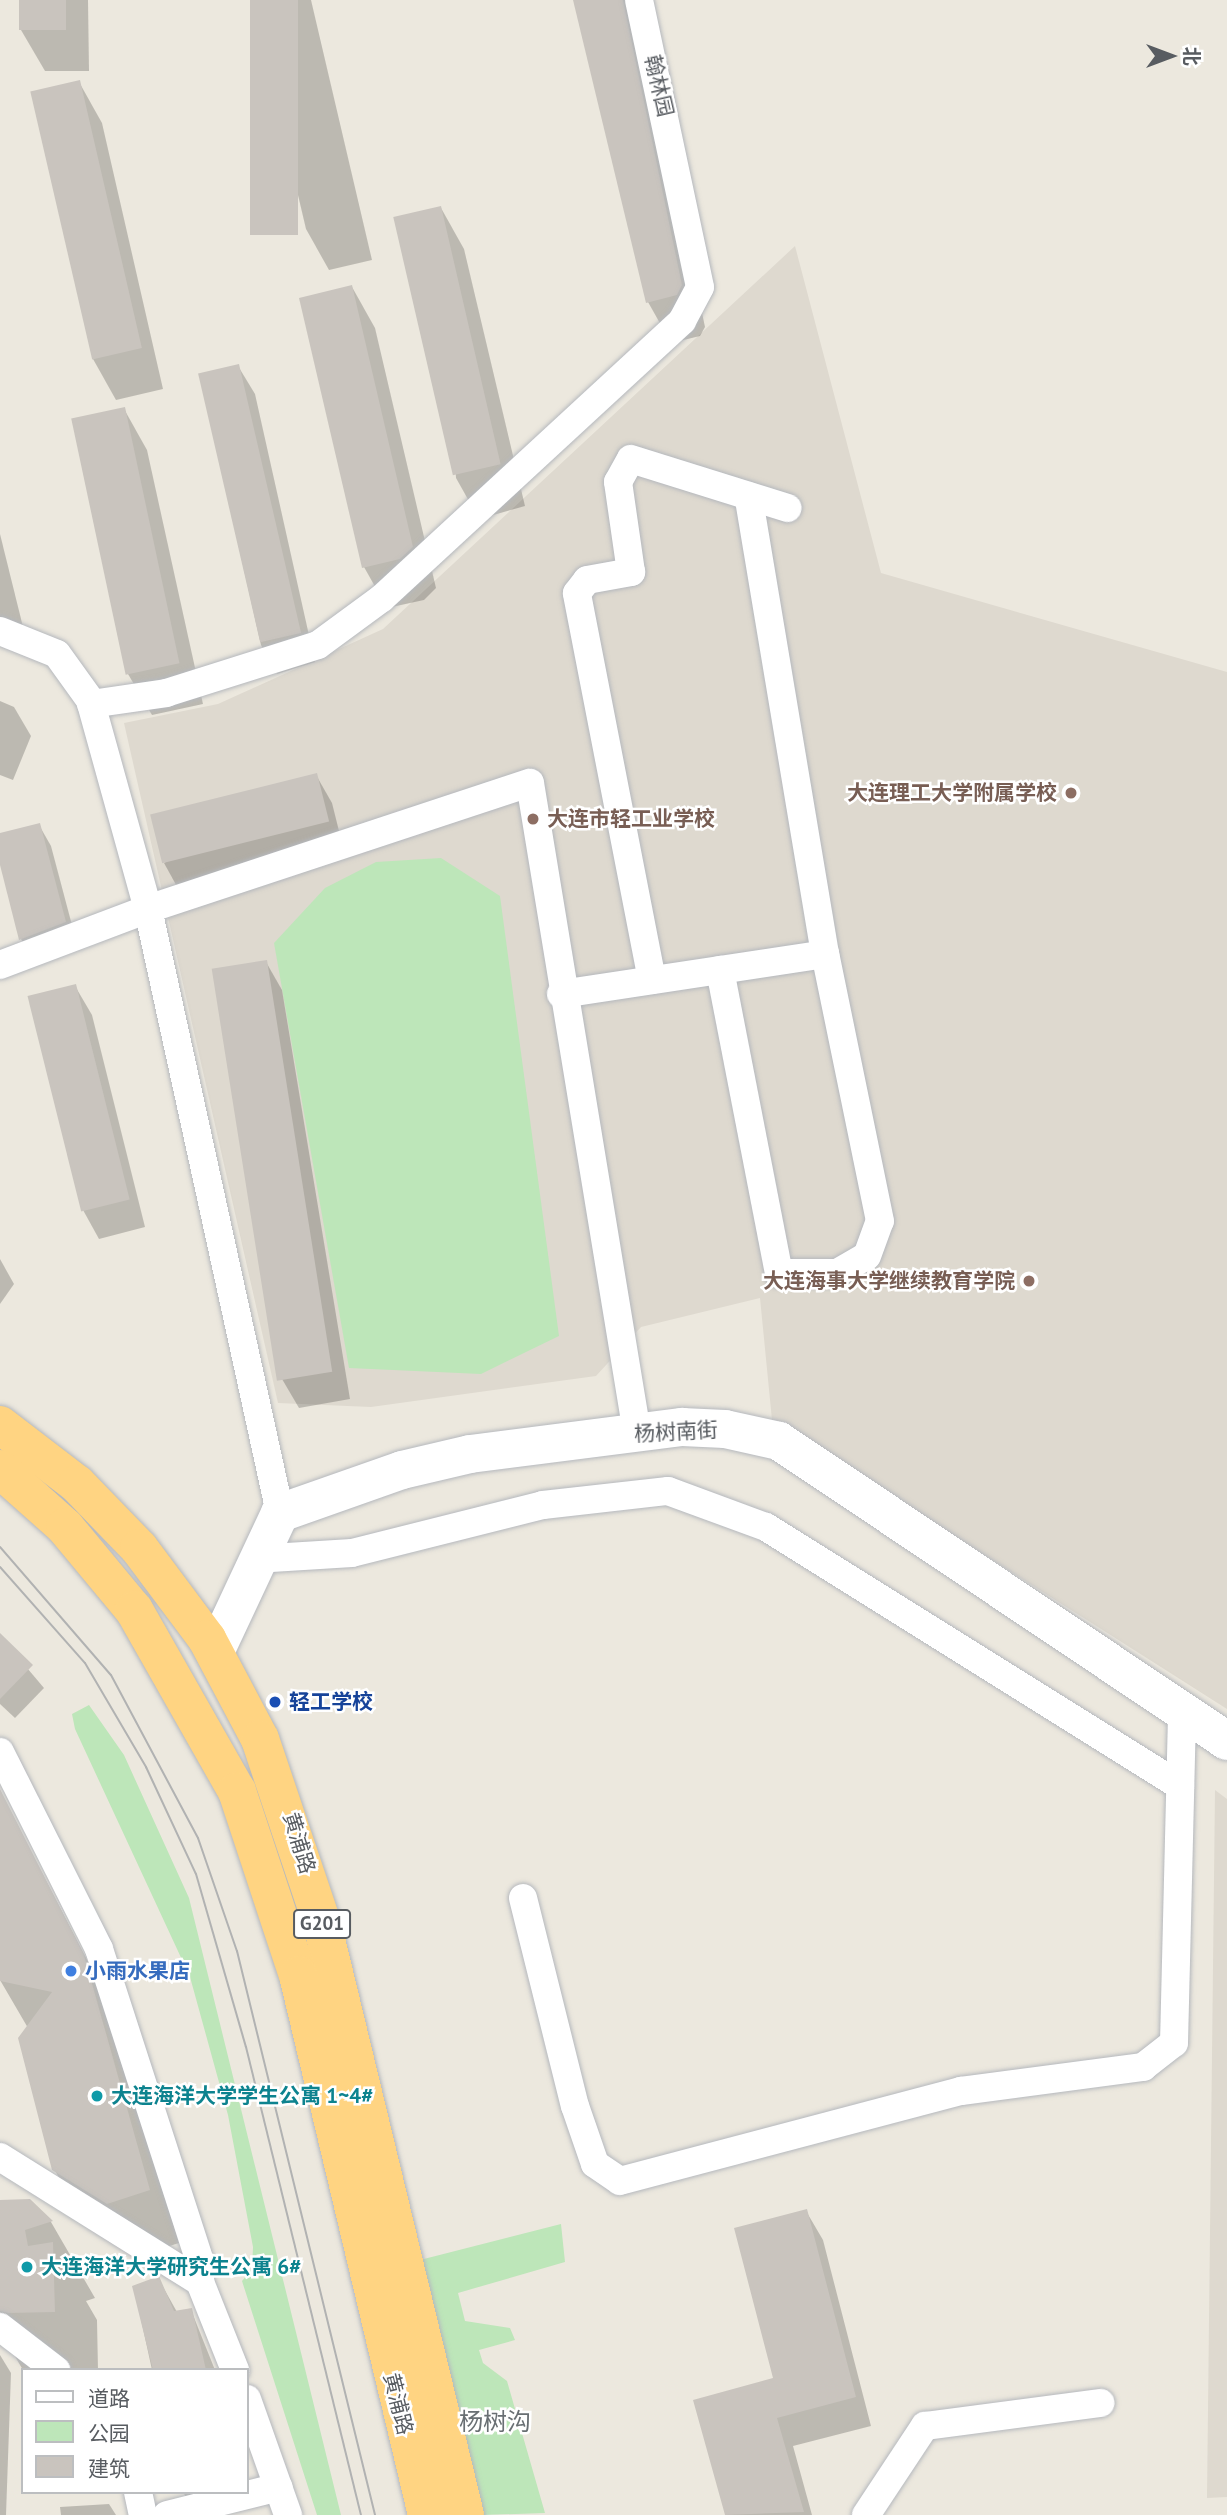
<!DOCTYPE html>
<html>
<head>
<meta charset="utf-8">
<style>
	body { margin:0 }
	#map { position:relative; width:1227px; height:2515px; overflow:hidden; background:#ece8de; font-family:"PT Sans","Noto Sans SC",sans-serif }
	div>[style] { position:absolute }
	.education>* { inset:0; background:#ded9cf }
	.green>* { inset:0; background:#bde6b9 }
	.shadow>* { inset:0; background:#0003 }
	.building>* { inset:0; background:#c9c4be; transform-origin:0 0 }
	.roads { filter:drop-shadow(0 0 2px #b5b8bd) drop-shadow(0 0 2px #b5b8bd) }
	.street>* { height:28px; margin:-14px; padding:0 14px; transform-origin:14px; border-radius:14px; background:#fff }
	.secondary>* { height:38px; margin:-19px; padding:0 19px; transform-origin:19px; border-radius:19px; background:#fff }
	.highway>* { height:38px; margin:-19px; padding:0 19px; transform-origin:19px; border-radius:19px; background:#ffd482 }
	.tram>* { height:2px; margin:-1px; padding:0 1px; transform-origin:1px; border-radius:1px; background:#b1b2b2 }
	.dots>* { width:19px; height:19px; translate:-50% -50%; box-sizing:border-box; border:4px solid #fff; border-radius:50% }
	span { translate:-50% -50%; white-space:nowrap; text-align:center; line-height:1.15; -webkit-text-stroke:5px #fff; paint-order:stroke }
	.shield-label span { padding:2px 5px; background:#fff; border:2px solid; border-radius:5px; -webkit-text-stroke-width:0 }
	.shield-label { font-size:19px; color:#585c61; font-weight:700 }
	.street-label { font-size:21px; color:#585c61 }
	.education-label { font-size:21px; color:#785e54; font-weight:700 }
	.right { translate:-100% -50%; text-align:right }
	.left { translate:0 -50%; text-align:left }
	.transit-label { font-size:21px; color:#164399; font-weight:700 }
	.shop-label { font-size:21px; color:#366cbe; font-weight:700 }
	.culture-label { font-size:21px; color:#0d838f; font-weight:700 }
	.quarter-label { font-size:24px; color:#696f73 }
	.legend { position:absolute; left:21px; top:2368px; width:228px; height:126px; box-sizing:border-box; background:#fff; border:2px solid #bcbec0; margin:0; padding:9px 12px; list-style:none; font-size:21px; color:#585c61 }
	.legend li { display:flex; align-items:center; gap:14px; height:35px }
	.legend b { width:35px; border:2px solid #bcbec0 }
	.north { position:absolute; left:1136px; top:21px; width:70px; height:70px; -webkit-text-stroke:5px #fff; paint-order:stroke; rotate:90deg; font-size:19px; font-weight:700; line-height:28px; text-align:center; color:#585c61 }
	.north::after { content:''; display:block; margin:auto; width:24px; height:32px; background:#585c61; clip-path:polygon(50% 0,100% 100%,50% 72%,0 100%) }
</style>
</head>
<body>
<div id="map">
	<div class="education">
		<div style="clip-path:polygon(795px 246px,881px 573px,1227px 672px,1227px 1709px,772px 1420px,760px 1298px,641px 1327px,596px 1376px,371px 1407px,278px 1403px,124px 723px,218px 704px,383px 629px)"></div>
		<div style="clip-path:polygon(1215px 1790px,1227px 1799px,1227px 2497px,1207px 2498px)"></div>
	</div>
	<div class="green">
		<div style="clip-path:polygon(441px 858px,500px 896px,559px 1336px,481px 1374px,349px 1368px,274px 943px,325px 888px,376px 862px)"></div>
		<div style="clip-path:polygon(89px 1705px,124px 1755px,189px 1898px,341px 2515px,317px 2515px,242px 2281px,252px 2269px,253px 2247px,228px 2115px,190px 1977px,75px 1729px,72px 1714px)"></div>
		<div style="clip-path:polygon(561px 2224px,565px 2262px,458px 2293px,465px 2321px,510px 2328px,515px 2340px,479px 2350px,483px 2363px,507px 2381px,545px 2513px,481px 2515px,416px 2261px)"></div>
	</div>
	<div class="shadow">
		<div style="clip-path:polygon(21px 0,88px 0,89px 71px,45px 71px,21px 30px)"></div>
		<div style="clip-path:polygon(252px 0,311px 0,372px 260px,329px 270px,306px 229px)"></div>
		<div style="clip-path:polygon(575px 0,629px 0,640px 20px,705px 327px,700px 336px,671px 343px,648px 302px)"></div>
		<div style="clip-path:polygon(79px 82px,102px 123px,163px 389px,116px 400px,93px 359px)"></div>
		<div style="clip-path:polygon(441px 208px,464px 249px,525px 506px,479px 519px,456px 478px)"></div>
		<div style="clip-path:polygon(352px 287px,375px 328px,436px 588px,424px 600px,387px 608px,364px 567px)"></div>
		<div style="clip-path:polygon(238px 366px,255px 394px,315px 662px,277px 674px,261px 645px,200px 375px)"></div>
		<div style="clip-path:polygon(124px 409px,147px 450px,203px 704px,152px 715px,128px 674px)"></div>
		<div style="clip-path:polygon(0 534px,24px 631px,0 637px)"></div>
		<div style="clip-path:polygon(0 701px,14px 707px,31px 736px,13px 780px,0 775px)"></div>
		<div style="clip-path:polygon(316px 775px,332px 803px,344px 851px,180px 892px,164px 863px)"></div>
		<div style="clip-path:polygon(39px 825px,51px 846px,77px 944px,33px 961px,21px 939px,0 835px)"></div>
		<div style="clip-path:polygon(266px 962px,282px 990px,350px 1399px,299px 1408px,282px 1379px)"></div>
		<div style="clip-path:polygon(75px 986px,92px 1015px,145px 1227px,99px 1239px,83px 1210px)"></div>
		<div style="clip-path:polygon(0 1259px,14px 1284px,0 1304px)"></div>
		<div style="clip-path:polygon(0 1636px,44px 1688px,15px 1718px,0 1704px)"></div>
		<div style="clip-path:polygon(0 1792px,113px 2010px,179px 2243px,138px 2256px,85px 2222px,54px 2169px,28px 2028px,0 1980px)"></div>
		<div style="clip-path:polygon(30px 2201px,51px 2222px,95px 2298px,86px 2301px,97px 2320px,98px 2370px,23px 2370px,0 2331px,0 2202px)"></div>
		<div style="clip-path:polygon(806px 2211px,823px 2240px,871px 2426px,793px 2446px,812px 2515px,726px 2515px,695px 2401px,775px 2379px)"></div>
		<div style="clip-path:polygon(158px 2278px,177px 2312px,191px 2310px,215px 2370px,152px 2370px,134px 2287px)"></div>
		<div style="clip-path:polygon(0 2355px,11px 2373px,6px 2515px,0 2515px)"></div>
		<div style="clip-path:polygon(183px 2492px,239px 2492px,192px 2507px)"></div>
		<div style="clip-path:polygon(109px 2504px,116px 2515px,61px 2515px,60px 2507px)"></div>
	</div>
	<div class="building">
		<div style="left:19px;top:0;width:47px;height:30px"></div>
		<div style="left:250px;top:0;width:48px;height:235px"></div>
		<div style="clip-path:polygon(573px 0,623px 0,682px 285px,677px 295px,646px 303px)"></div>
		<div style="left:80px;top:80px;width:275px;height:51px;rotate:77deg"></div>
		<div style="left:441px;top:206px;width:265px;height:49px;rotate:77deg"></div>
		<div style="clip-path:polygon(352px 285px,413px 547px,400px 559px,362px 568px,299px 298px)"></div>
		<div style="left:239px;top:364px;width:276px;height:42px;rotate:77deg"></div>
		<div style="left:125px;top:407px;width:262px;height:55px;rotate:78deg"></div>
		<div style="left:317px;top:773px;width:50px;height:172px;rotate:76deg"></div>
		<div style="clip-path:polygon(40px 823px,66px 922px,19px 940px,0 865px,0 833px)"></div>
		<div style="left:267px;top:960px;width:417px;height:56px;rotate:81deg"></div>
		<div style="left:76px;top:984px;width:222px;height:50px;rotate:76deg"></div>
		<div style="clip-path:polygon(0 1633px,33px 1665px,0 1699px)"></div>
		<div style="clip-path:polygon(0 1789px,84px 1955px,150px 2190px,107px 2204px,52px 2170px,18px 2038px,52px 1992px,0 1981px)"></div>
		<div style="clip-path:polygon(30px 2199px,53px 2221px,25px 2230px,28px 2246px,53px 2242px,55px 2312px,8px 2313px,0 2311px,0 2200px)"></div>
		<div style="clip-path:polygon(807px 2209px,856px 2397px,777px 2418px,804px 2512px,725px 2515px,693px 2400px,773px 2378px,734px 2228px)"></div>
		<div style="clip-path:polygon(159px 2276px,174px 2311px,192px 2308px,206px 2370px,153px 2370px,132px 2286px)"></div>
	</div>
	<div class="roads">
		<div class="street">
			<div style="left:0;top:631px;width:61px;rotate:22deg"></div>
			<div style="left:57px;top:654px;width:57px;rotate:54.3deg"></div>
			<div style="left:90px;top:700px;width:217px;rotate:74.5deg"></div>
			<div style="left:148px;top:909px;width:618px;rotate:77.67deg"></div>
			<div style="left:91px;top:704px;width:76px;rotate:-8.3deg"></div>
			<div style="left:166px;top:693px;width:159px;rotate:-17.5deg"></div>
			<div style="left:318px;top:645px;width:79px;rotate:-36.3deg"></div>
			<div style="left:382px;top:598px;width:408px;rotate:-42.7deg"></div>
			<div style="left:682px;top:321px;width:38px;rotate:-62deg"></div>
			<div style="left:700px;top:287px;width:293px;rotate:-102deg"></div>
			<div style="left:0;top:965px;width:158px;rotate:-20.7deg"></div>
			<div style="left:148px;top:909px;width:402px;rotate:-18.3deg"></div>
			<div style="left:530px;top:783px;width:659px;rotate:80.65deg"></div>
			<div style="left:720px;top:970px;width:309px;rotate:79deg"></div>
			<div style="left:779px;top:1273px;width:58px"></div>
			<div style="left:837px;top:1273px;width:34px;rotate:-30deg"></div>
			<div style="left:867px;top:1256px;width:37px;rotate:-70deg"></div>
			<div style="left:880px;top:1221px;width:273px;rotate:-101.6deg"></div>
			<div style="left:825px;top:954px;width:464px;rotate:-99.5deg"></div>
			<div style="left:652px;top:980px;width:394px;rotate:-101deg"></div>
			<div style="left:577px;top:593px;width:16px;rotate:-52deg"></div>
			<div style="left:587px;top:580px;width:45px;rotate:-10.3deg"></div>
			<div style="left:631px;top:572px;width:91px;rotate:-98.2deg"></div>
			<div style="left:618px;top:482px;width:26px;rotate:-61deg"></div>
			<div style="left:631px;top:459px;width:164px;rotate:17.4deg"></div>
			<div style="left:561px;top:994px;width:267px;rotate:-8.6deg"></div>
			<div style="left:271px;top:1558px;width:81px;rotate:-3.5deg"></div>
			<div style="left:352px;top:1553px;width:197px;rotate:-14.1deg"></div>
			<div style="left:543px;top:1505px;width:126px;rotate:-6.4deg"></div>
			<div style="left:668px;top:1491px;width:104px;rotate:20.2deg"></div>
			<div style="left:766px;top:1527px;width:488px;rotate:32deg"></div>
			<div style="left:0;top:1752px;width:220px;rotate:63.3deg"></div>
			<div style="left:99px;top:1949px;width:328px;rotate:72.1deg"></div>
			<div style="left:200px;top:2261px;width:21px;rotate:90deg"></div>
			<div style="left:200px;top:2282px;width:95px;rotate:68.3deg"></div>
			<div style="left:523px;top:1898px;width:214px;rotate:76deg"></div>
			<div style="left:575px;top:2106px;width:61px;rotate:71deg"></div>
			<div style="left:595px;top:2164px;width:30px;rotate:34deg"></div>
			<div style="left:620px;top:2181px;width:353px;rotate:-14.8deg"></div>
			<div style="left:961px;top:2091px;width:184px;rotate:-7.5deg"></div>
			<div style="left:1143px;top:2067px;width:39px;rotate:-38deg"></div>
			<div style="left:1174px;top:2043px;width:334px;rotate:-88.6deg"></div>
			<div style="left:0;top:2157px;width:236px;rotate:32deg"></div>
			<div style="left:0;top:2327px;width:71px;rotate:37.5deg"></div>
			<div style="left:247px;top:2399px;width:123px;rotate:70.5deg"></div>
			<div style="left:138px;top:2492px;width:24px;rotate:78deg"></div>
			<div style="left:167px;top:2515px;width:115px;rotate:-14deg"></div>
			<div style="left:866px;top:2515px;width:107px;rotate:-56.5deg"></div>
			<div style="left:925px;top:2426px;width:177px;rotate:-7.5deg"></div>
		</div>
		<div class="secondary">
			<div style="left:215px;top:1652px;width:153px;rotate:-64.9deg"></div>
			<div style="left:280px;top:1513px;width:129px;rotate:-19.4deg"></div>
			<div style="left:402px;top:1470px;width:70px;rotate:-13.2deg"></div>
			<div style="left:470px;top:1454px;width:214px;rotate:-7.3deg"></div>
			<div style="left:682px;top:1427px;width:43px;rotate:2.7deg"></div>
			<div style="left:725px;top:1429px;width:55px;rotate:12.5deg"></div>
			<div style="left:779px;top:1441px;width:539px;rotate:33.81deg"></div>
		</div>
		<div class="highway">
			<div style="left:0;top:1425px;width:97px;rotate:37.5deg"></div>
			<div style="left:77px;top:1484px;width:89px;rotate:45.9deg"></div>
			<div style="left:139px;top:1548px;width:114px;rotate:53.2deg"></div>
			<div style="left:207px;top:1639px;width:113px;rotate:62.1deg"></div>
			<div style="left:260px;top:1739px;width:194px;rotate:71.4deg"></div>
			<div style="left:322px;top:1923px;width:609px;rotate:76.42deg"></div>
			<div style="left:0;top:1469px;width:87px;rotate:41.7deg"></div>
			<div style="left:65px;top:1527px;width:108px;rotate:50.3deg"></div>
			<div style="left:134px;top:1610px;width:208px;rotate:60.4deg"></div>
			<div style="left:237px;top:1791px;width:194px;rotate:71.7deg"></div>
			<div style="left:298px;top:1975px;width:555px;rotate:76.56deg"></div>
		</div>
	</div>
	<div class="tram">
		<div style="left:0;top:1547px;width:169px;rotate:49.1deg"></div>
		<div style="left:111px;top:1675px;width:185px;rotate:61.9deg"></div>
		<div style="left:198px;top:1838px;width:120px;rotate:71deg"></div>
		<div style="left:237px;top:1951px;width:581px;rotate:76.25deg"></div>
		<div style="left:0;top:1567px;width:128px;rotate:48.5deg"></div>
		<div style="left:85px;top:1663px;width:121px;rotate:59.6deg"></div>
		<div style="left:146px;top:1767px;width:118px;rotate:65deg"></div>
		<div style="left:196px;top:1874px;width:180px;rotate:73.9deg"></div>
		<div style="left:246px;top:2047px;width:482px;rotate:76.2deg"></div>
	</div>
	<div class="dots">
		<div style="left:1071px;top:793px;background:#8d6e63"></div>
		<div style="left:533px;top:819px;background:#8d6e63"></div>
		<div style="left:1029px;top:1281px;background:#8d6e63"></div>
		<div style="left:275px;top:1702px;background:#1a4fb4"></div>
		<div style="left:71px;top:1971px;background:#3f7fe0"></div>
		<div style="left:97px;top:2096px;background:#0f9aa8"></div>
		<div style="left:27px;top:2267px;background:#0f9aa8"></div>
	</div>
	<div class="shield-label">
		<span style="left:322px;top:1924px">G201</span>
	</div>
	<div class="street-label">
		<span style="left:659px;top:86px;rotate:77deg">翰林园</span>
		<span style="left:676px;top:1432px;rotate:-3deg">杨树南街</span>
		<span style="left:299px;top:1843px;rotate:73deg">黄浦路</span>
		<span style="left:398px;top:2404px;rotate:76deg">黄浦路</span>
	</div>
	<div class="education-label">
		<span class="right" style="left:1057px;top:793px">大连理工大学附属学校</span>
		<span class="left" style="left:547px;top:819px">大连市轻工业学校</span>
		<span class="right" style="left:1015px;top:1281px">大连海事大学继续教育学院</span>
	</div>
	<div class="transit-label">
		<span class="left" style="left:289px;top:1702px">轻工学校</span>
	</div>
	<div class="shop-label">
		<span class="left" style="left:85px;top:1971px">小雨水果店</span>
	</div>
	<div class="culture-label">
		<span class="left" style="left:111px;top:2096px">大连海洋大学学生公寓 1~4#</span>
		<span class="left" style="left:41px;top:2267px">大连海洋大学研究生公寓 6#</span>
	</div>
	<div class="quarter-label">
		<span style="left:495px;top:2422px">杨树沟</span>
	</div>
	<ul class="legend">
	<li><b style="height:9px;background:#fff"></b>道路</li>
	<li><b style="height:19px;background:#bde6b9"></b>公园</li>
	<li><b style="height:19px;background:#c9c4be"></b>建筑</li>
	</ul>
	<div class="north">北</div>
</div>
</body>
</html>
